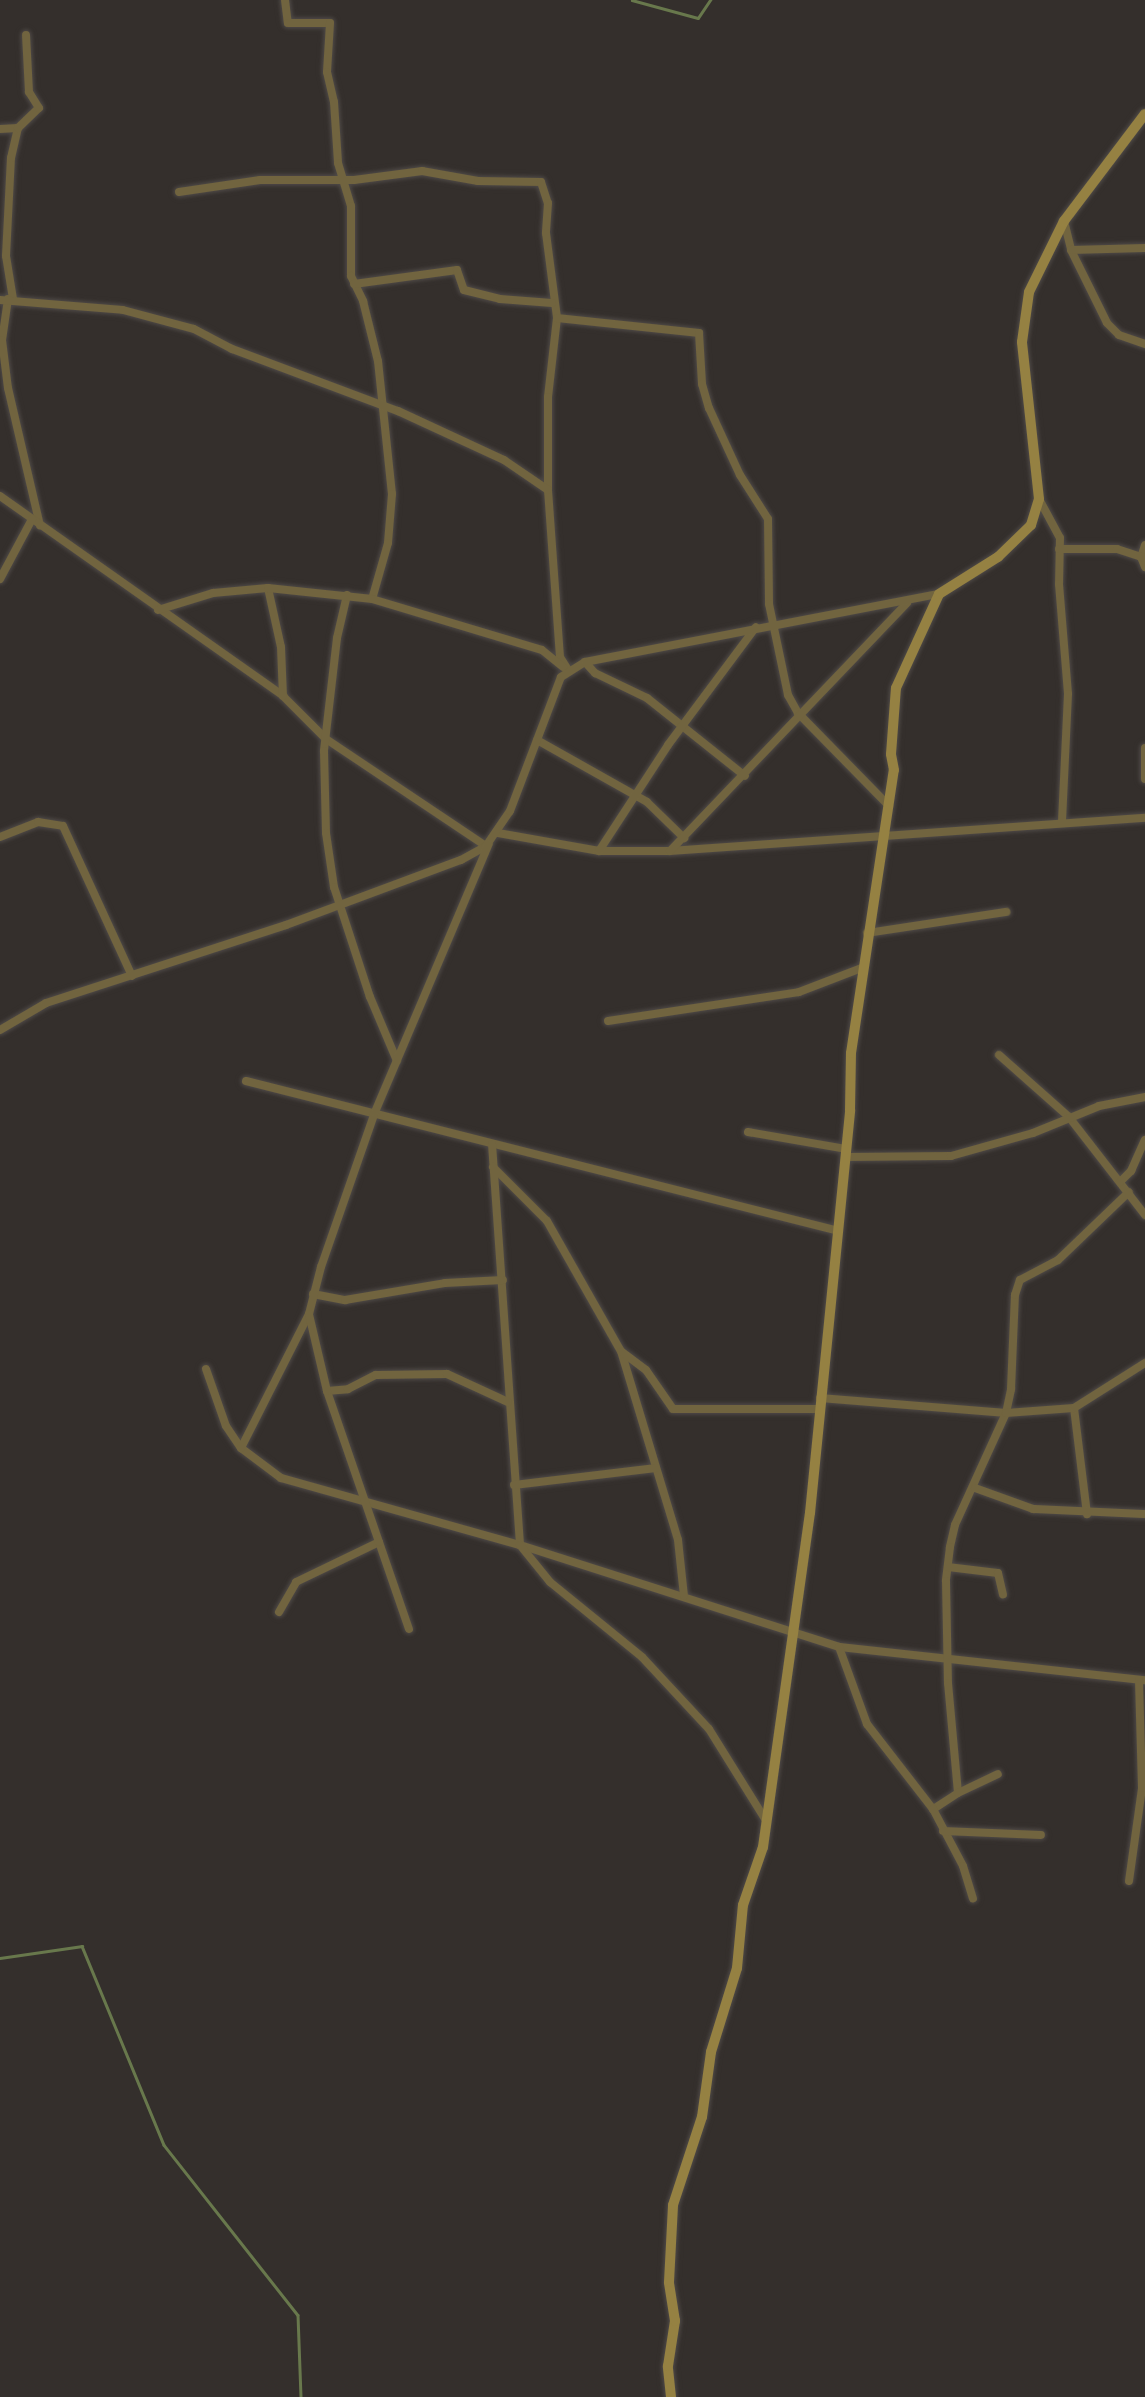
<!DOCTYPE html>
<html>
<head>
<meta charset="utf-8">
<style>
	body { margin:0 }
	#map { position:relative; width:1145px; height:2397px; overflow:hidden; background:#342f2c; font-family:"Work Sans",sans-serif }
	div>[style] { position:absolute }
	.stream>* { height:2.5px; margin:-1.25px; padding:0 1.25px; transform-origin:1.25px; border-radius:1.25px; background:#68784c }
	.roads { filter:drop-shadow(0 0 2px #4f4a47) drop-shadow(0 0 2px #4f4a47) }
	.street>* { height:8px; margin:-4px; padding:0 4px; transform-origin:4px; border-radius:4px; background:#71643f }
	.secondary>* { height:10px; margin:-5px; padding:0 5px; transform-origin:5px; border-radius:5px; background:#958142 }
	span { translate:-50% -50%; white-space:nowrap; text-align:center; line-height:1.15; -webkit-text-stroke:6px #1a1816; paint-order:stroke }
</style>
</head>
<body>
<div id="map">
	<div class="stream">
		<div style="left:632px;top:0;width:68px;rotate:15.3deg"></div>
		<div style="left:698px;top:18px;width:22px;rotate:-56deg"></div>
		<div style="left:0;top:1958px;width:83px;rotate:-8.3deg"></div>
		<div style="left:82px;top:1946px;width:215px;rotate:67.6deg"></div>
		<div style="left:164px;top:2145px;width:216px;rotate:51.8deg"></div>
		<div style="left:298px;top:2315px;width:82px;rotate:87.9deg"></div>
	</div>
	<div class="roads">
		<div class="street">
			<div style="left:285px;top:0;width:23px;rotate:83deg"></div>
			<div style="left:288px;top:23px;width:42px"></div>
			<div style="left:330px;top:23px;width:49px;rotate:93.5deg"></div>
			<div style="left:327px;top:72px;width:31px;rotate:77deg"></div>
			<div style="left:334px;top:102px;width:61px;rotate:86.2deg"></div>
			<div style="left:338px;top:163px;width:45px;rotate:73.2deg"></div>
			<div style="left:351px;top:206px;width:70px;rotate:90deg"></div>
			<div style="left:351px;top:276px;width:28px;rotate:64deg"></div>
			<div style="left:363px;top:301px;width:62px;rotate:76deg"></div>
			<div style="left:378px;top:361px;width:134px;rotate:84deg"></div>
			<div style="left:392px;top:494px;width:49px;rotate:94.7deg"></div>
			<div style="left:388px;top:543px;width:58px;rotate:105.9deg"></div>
			<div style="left:0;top:129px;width:18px;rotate:-3deg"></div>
			<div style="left:179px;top:192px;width:82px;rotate:-8.4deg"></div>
			<div style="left:260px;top:180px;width:94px"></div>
			<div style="left:354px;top:180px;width:69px;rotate:-7.5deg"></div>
			<div style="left:422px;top:171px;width:57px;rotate:10.1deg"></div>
			<div style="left:478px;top:181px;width:63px;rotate:0.9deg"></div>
			<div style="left:541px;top:182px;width:22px;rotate:72deg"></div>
			<div style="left:548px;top:203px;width:30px;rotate:94deg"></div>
			<div style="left:546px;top:233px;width:86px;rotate:82.6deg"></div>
			<div style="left:557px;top:318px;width:80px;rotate:96.5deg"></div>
			<div style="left:548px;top:397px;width:93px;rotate:90deg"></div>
			<div style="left:548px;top:490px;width:167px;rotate:85.9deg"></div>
			<div style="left:560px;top:657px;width:15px;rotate:58deg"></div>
			<div style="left:1064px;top:221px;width:30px;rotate:76deg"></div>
			<div style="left:1071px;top:250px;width:81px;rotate:63.7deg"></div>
			<div style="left:1107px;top:323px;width:17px;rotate:45deg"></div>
			<div style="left:1119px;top:335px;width:28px;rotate:19deg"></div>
			<div style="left:1071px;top:250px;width:74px;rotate:-1.5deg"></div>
			<div style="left:354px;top:284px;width:104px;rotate:-7.7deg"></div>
			<div style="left:457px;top:270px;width:21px;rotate:71deg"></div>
			<div style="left:464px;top:290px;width:37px;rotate:14deg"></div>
			<div style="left:500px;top:299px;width:52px;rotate:4.4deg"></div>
			<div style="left:8px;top:299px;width:41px;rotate:98.3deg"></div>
			<div style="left:2px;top:340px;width:48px;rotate:82.9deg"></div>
			<div style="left:8px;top:388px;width:141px;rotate:76.9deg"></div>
			<div style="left:13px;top:299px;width:44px;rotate:-99.2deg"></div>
			<div style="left:6px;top:256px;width:98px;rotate:-87.1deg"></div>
			<div style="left:11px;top:158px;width:31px;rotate:-77deg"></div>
			<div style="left:18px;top:128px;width:29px;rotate:-44deg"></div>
			<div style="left:39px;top:108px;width:19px;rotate:-122deg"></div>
			<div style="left:29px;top:92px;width:57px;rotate:-93deg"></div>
			<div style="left:0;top:300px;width:123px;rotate:4.6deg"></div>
			<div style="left:123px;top:310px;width:73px;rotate:15deg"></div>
			<div style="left:194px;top:329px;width:43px;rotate:27.8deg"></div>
			<div style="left:232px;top:349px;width:177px;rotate:20.5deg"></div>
			<div style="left:398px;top:411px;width:117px;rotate:24.8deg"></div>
			<div style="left:504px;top:460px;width:53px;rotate:34.3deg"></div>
			<div style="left:557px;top:318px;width:143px;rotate:6deg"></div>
			<div style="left:699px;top:333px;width:51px;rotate:86.6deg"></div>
			<div style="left:702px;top:384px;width:25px;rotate:74deg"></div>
			<div style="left:709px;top:408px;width:74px;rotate:65.2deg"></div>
			<div style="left:740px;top:475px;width:52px;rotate:57.5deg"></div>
			<div style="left:768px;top:519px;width:85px;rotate:89.3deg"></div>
			<div style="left:769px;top:604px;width:93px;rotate:78.2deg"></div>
			<div style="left:788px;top:695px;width:21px;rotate:61deg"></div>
			<div style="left:798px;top:713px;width:130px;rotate:45.6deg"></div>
			<div style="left:0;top:496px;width:347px;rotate:35.2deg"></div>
			<div style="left:283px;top:696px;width:61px;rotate:45deg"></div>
			<div style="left:326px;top:739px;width:192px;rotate:33.8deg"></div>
			<div style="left:1039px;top:499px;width:44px;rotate:61.7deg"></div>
			<div style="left:1060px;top:538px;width:46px;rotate:91.2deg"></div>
			<div style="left:1059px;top:584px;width:110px;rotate:85.3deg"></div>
			<div style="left:1068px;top:694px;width:128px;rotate:92.7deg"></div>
			<div style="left:1145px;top:545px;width:13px;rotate:108deg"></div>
			<div style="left:1141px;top:557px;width:11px;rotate:68deg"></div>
			<div style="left:1059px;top:549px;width:58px"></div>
			<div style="left:1117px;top:549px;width:29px;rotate:18deg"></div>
			<div style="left:0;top:579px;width:68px;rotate:-61.9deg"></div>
			<div style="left:268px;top:588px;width:60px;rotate:77.6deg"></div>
			<div style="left:281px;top:647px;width:49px;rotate:87.7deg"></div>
			<div style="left:347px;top:595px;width:44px;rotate:103.1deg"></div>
			<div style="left:337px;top:638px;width:114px;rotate:96.6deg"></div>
			<div style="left:324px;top:751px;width:82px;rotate:88.6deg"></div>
			<div style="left:326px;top:833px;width:55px;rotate:81.6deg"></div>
			<div style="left:334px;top:887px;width:116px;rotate:71.9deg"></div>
			<div style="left:370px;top:997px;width:69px;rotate:67.1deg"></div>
			<div style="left:158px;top:610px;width:58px;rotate:-17.2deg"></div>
			<div style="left:213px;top:593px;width:55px;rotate:-5.2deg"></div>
			<div style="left:268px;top:588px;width:105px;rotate:6deg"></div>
			<div style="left:372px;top:599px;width:177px;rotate:16.7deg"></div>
			<div style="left:542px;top:650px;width:27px;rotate:39deg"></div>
			<div style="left:585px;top:662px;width:15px;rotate:48deg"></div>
			<div style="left:595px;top:673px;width:58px;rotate:25.7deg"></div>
			<div style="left:647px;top:698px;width:125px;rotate:38.5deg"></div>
			<div style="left:537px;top:740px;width:126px;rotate:29.4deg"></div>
			<div style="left:647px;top:802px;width:52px;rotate:44.2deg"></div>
			<div style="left:1145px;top:748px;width:31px;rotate:90deg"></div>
			<div style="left:498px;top:833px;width:103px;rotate:10.1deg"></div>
			<div style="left:599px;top:851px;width:71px"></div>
			<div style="left:670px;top:851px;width:476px;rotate:-4deg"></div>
			<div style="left:0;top:837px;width:41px;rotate:-21.5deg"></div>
			<div style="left:38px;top:822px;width:25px;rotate:9deg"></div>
			<div style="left:63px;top:826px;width:165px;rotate:65.3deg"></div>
			<div style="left:599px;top:851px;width:126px;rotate:-56.9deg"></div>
			<div style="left:668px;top:745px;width:147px;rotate:-53.3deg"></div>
			<div style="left:670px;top:851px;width:343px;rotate:-46.3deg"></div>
			<div style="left:867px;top:933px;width:141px;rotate:-8.6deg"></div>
			<div style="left:608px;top:1021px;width:193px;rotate:-8.6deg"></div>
			<div style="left:799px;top:992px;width:67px;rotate:-20.9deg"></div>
			<div style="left:0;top:1030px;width:53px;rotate:-30.4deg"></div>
			<div style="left:46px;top:1003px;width:252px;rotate:-18deg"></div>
			<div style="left:286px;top:925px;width:187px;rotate:-20.4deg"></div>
			<div style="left:461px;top:860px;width:29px;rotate:-29deg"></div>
			<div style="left:486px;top:846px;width:42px;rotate:-55.6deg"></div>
			<div style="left:510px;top:811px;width:143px;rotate:-69.2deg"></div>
			<div style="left:561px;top:677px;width:28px;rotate:-32deg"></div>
			<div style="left:585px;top:662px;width:360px;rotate:-10.9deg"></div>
			<div style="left:999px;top:1055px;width:94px;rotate:41.5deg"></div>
			<div style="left:1069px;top:1117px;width:124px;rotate:52.2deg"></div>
			<div style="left:246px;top:1081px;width:608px;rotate:14.2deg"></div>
			<div style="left:748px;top:1132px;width:99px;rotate:9.8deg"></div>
			<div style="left:492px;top:1144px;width:402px;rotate:86deg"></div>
			<div style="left:520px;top:1545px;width:335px;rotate:17.7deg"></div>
			<div style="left:839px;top:1647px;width:308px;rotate:6.2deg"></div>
			<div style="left:845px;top:1157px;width:106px;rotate:-0.5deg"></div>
			<div style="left:951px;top:1156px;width:85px;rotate:-15.7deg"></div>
			<div style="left:1033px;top:1133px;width:71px;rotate:-22.2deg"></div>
			<div style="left:1099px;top:1106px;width:47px;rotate:-11.1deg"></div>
			<div style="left:493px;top:1167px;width:76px;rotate:45deg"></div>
			<div style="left:547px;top:1221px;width:150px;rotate:60.4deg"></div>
			<div style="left:621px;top:1351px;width:197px;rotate:73.2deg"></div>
			<div style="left:678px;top:1540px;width:56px;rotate:83.9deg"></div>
			<div style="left:1120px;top:1182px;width:16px;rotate:-45deg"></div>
			<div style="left:1131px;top:1171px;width:34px;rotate:-66deg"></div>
			<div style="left:313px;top:1294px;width:33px;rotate:11deg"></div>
			<div style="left:345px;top:1300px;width:101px;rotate:-9.6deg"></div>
			<div style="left:445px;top:1283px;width:58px;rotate:-3deg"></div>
			<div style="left:622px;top:1352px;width:30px;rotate:37deg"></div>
			<div style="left:646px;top:1370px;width:47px;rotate:55.3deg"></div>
			<div style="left:673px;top:1409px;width:146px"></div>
			<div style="left:206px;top:1369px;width:60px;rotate:70.7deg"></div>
			<div style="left:226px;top:1426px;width:27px;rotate:56deg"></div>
			<div style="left:241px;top:1448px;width:50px;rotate:36.9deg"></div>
			<div style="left:281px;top:1478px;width:248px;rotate:15.7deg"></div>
			<div style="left:520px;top:1545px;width:48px;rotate:51deg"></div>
			<div style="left:550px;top:1582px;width:119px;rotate:39.2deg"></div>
			<div style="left:642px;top:1657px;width:98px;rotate:47.1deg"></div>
			<div style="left:709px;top:1729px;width:106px;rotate:58.1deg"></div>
			<div style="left:327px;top:1391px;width:21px;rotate:-5deg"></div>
			<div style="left:348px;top:1389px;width:31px;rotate:-27deg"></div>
			<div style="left:376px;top:1375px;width:71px;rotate:-0.8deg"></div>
			<div style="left:447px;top:1374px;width:67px;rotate:24.7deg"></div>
			<div style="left:820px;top:1398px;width:187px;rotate:4.6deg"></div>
			<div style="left:1006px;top:1413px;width:123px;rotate:114.5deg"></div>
			<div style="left:955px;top:1525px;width:23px;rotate:103deg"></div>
			<div style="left:950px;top:1547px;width:34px;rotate:97deg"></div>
			<div style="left:946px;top:1581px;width:102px;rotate:88.9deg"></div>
			<div style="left:948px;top:1683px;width:110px;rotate:84.8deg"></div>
			<div style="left:958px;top:1793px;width:30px;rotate:147deg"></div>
			<div style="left:1074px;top:1408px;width:107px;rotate:83deg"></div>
			<div style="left:1006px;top:1413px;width:25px;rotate:-78deg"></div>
			<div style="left:1011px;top:1389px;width:94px;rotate:-87.6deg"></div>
			<div style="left:1015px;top:1295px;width:16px;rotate:-72deg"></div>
			<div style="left:1020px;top:1280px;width:43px;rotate:-27.8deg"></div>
			<div style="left:1058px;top:1260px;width:98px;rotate:-43.8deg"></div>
			<div style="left:1006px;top:1413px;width:68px;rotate:-4.2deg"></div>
			<div style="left:1074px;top:1408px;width:84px;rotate:-32.4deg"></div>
			<div style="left:241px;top:1448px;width:150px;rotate:-63.1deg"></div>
			<div style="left:309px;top:1314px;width:49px;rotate:-75.7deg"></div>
			<div style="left:321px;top:1267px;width:164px;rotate:-70.8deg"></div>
			<div style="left:375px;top:1112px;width:291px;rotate:-67deg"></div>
			<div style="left:514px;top:1485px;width:143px;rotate:-6.8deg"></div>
			<div style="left:975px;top:1488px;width:62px;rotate:19.9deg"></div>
			<div style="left:1033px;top:1509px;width:112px;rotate:2.6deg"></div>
			<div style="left:379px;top:1542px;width:92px;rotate:71deg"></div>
			<div style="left:948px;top:1567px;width:50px;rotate:6.8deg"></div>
			<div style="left:998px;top:1573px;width:22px;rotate:77deg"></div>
			<div style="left:279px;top:1612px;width:34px;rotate:-60deg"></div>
			<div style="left:296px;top:1582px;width:92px;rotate:-25.7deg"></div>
			<div style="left:379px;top:1542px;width:160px;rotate:-109deg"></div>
			<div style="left:327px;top:1391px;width:79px;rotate:-103.2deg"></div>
			<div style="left:839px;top:1647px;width:82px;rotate:70deg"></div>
			<div style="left:867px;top:1724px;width:108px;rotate:52.2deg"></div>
			<div style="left:933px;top:1809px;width:64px;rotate:62.2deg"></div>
			<div style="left:963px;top:1866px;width:34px;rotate:73deg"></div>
			<div style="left:958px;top:1793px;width:44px;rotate:-25.4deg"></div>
			<div style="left:943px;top:1831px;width:98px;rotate:2.3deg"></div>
			<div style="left:1129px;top:1881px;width:94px;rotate:-82deg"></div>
			<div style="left:1142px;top:1788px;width:108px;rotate:-91.6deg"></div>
		</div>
		<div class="secondary">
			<div style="left:671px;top:2397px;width:31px;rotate:-96deg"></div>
			<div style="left:668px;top:2366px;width:46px;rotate:-81.2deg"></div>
			<div style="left:675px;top:2321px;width:39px;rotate:-99deg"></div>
			<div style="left:669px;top:2282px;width:77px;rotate:-87deg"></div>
			<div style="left:673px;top:2205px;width:93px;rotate:-71.8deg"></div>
			<div style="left:702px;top:2117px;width:66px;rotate:-82.1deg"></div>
			<div style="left:711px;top:2052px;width:88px;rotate:-72.8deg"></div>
			<div style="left:737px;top:1968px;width:63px;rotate:-84.6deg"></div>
			<div style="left:743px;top:1905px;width:61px;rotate:-71deg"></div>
			<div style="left:763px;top:1847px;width:337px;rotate:-82deg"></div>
			<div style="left:810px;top:1513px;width:405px;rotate:-84.3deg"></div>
			<div style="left:850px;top:1110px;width:57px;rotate:-89deg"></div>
			<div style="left:851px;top:1053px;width:286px;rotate:-81.4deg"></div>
			<div style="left:894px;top:770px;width:16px;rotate:-101deg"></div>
			<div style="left:891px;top:754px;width:66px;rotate:-85.7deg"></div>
			<div style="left:896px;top:688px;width:103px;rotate:-65.4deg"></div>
			<div style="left:939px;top:594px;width:70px;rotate:-32.1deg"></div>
			<div style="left:998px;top:557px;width:46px;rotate:-44.1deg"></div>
			<div style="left:1031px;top:525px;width:27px;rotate:-73deg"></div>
			<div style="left:1039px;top:499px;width:158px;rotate:-96.2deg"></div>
			<div style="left:1022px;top:342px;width:50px;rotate:-82deg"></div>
			<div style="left:1029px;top:292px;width:79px;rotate:-63.8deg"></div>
			<div style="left:1064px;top:221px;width:134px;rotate:-52.9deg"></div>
		</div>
	</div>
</div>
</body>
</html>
